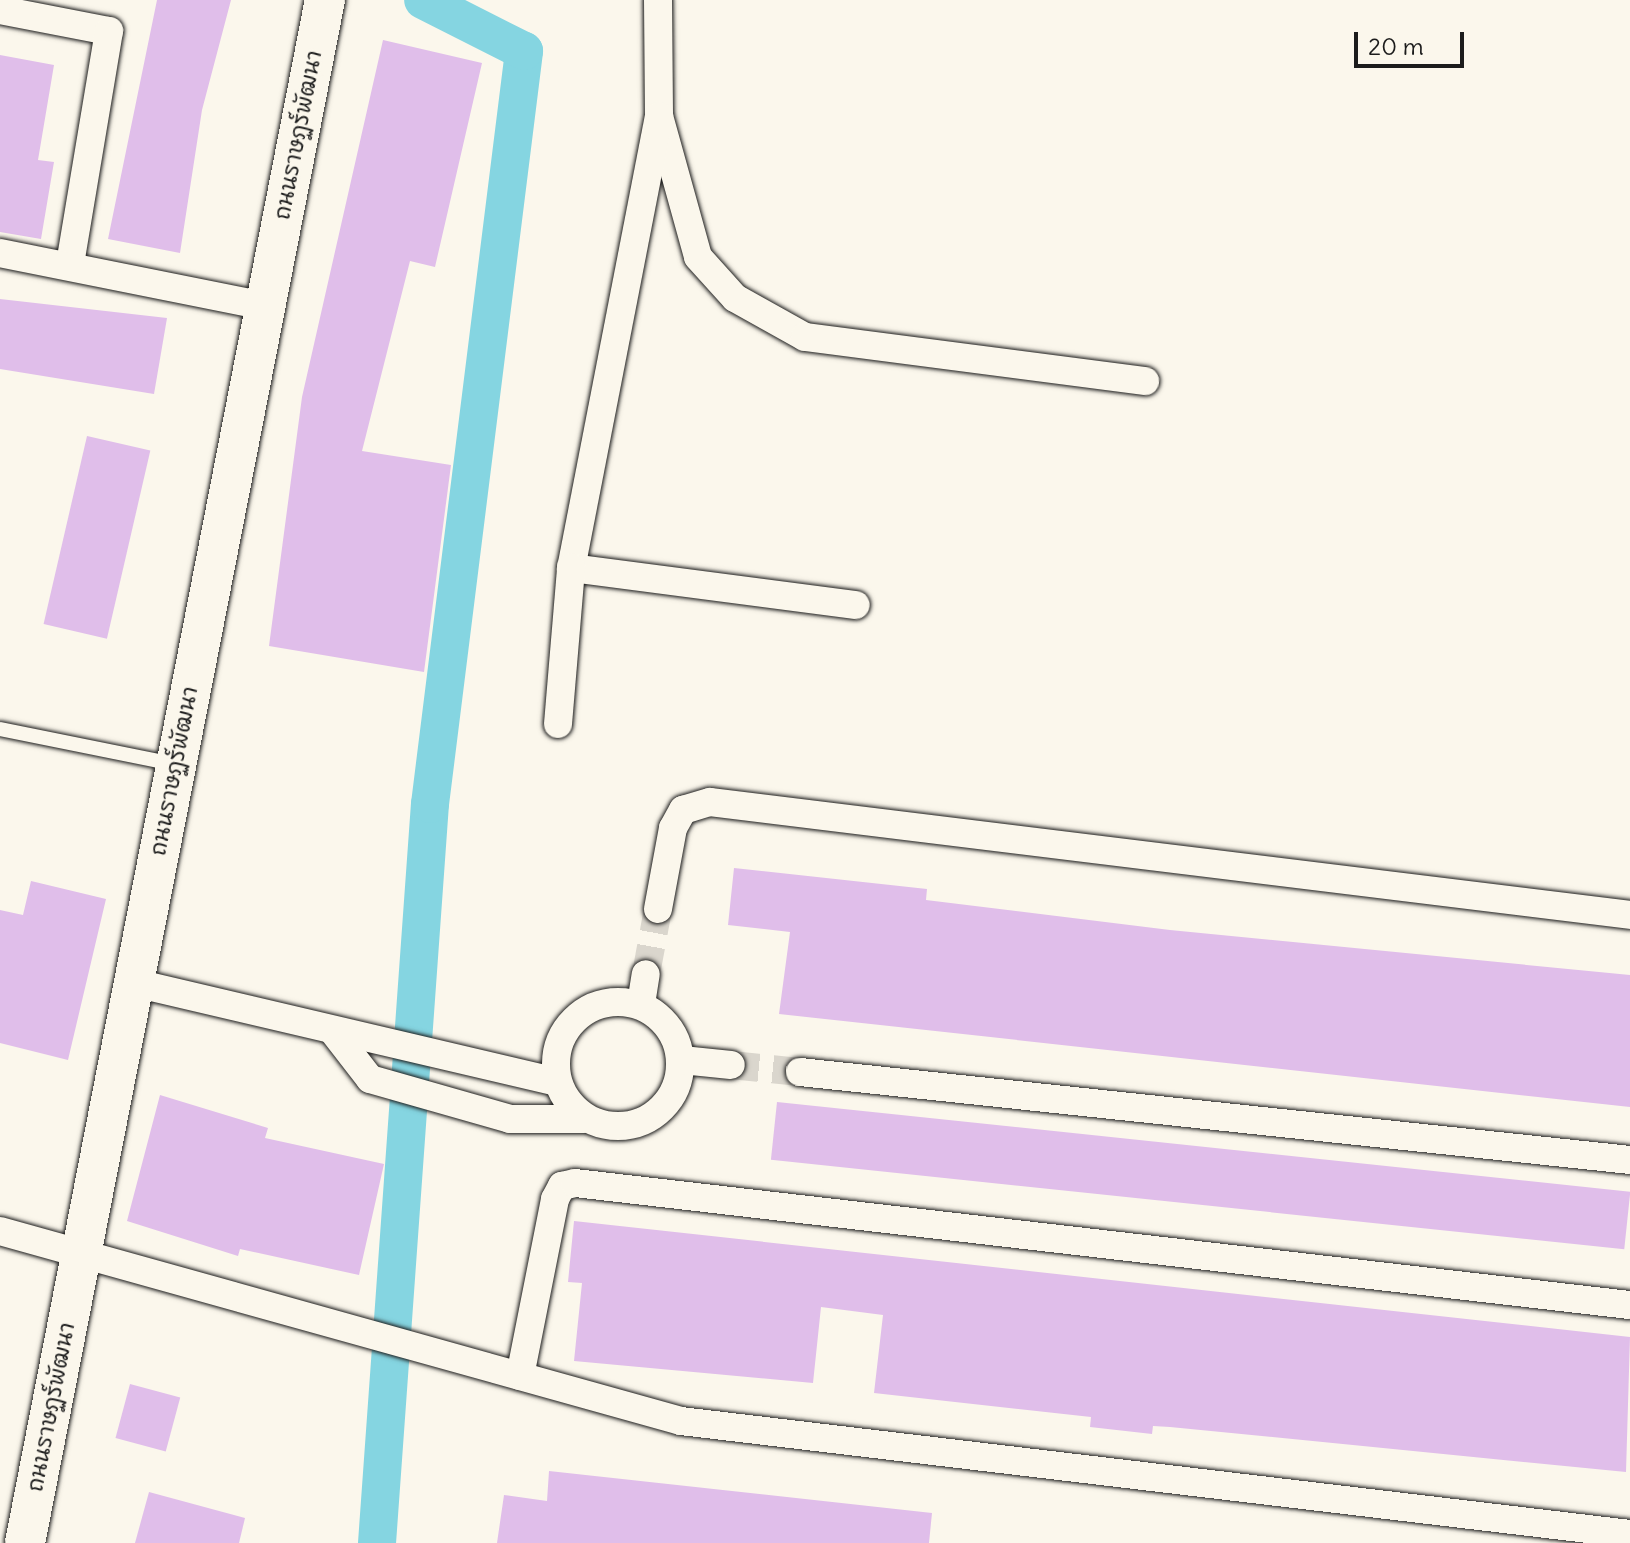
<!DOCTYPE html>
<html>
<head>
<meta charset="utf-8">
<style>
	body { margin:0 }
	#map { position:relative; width:1630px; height:1543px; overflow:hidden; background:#fbf7ec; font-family:Delius,"Playpen Sans Thai",sans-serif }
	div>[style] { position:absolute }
	.canal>* { height:38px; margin:-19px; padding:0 19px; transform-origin:19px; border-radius:19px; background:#85d5e1 }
	.building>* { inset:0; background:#e0beea; transform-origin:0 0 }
	.street-tunnel>* { height:28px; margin-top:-14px; transform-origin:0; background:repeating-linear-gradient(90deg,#dad6cd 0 28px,transparent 0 42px) }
	.roads { filter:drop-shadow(0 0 2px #1c1c1c) drop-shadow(0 0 2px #1c1c1c) }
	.lane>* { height:14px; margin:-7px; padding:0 7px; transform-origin:7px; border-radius:7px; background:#fbf7ec }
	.street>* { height:28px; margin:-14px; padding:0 14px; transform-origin:14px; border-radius:14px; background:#fbf7ec }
	.street>.ring { margin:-14px; padding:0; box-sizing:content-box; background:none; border:28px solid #fbf7ec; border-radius:50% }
	.secondary>* { height:40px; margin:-20px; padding:0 20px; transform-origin:20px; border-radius:20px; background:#fbf7ec }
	span { translate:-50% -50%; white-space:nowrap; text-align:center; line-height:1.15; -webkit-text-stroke:6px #fbf7ec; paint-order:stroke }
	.street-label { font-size:22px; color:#1c1c1c }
	.scale { position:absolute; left:1354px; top:32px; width:110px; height:36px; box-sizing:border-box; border:4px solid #1c1c1c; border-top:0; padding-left:10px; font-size:24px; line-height:28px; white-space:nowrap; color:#1c1c1c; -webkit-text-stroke:6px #fbf7ec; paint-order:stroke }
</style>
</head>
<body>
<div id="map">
	<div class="canal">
		<div style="left:377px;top:1543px;width:741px;rotate:-85.9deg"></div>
		<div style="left:430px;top:804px;width:759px;rotate:-82.88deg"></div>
		<div style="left:524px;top:51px;width:113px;rotate:-153.2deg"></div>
	</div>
	<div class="building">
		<div style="clip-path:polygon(157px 0,231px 0,202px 110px,180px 253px,108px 239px)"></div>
		<div style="clip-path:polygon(383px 40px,482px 63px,435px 267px,410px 261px,362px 451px,451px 465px,424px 672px,269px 646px,302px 397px)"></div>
		<div style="clip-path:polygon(0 55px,54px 65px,38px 160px,54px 162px,41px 239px,0 232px)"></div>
		<div style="clip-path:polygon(0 299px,167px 318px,154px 394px,0 369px)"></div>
		<div style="left:87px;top:436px;width:65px;height:193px;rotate:13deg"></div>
		<div style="clip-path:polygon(734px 868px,927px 889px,926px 900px,1170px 930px,1630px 975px,1630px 1107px,779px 1014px,790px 932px,728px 925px)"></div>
		<div style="clip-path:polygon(31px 881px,106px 899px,68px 1060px,0 1043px,0 910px,23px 915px)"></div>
		<div style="clip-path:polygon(160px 1095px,268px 1128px,265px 1138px,384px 1164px,359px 1275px,240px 1249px,238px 1256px,127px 1221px)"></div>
		<div style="left:777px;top:1102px;width:858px;height:58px;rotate:6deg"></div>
		<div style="clip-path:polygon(574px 1221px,1630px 1337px,1626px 1472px,1170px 1427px,1153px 1426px,1152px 1434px,1090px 1427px,1091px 1417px,874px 1393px,883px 1315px,821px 1307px,813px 1383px,574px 1361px,582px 1283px,568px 1282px)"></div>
		<div style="left:130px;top:1384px;width:52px;height:56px;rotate:15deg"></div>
		<div style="clip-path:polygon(549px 1471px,932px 1513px,929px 1543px,497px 1543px,504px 1495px,547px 1501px)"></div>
		<div style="clip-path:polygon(149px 1492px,245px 1518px,239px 1543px,135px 1543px)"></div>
	</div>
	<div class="street-tunnel">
		<div style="left:646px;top:974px;width:66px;rotate:-79.5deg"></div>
		<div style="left:731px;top:1065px;width:69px;rotate:5.8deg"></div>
	</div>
	<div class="roads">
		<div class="lane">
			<div style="left:0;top:729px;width:177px;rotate:11.4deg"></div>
		</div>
		<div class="street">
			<div style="left:658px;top:0;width:116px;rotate:89.5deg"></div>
			<div style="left:659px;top:116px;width:146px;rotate:74.5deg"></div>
			<div style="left:698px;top:257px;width:55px;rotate:47.9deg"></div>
			<div style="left:735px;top:298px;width:80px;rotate:29.1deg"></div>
			<div style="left:805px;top:337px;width:343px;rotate:7.4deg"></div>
			<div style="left:0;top:10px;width:111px;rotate:10.9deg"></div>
			<div style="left:109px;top:31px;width:235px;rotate:99.5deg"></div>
			<div style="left:659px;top:116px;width:460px;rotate:101deg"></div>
			<div style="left:571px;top:568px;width:287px;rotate:7.4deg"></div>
			<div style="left:0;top:253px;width:270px;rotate:11.3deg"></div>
			<div style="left:558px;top:724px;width:157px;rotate:-85.2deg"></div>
			<div style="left:658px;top:909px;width:82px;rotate:-79.5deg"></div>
			<div style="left:673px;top:828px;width:21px;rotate:-61deg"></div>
			<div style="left:683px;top:810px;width:28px;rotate:-17deg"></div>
			<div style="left:710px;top:802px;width:927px;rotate:7deg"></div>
			<div style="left:135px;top:983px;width:432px;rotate:13.2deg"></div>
			<div class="ring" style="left:556px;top:1002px;width:96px;height:96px"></div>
			<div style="left:641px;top:1004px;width:30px;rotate:-81deg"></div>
			<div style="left:332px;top:1030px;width:62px;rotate:52.2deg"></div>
			<div style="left:370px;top:1079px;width:146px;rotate:15.9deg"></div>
			<div style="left:510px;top:1119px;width:74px"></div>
			<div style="left:682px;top:1060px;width:49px;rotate:5.8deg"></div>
			<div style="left:800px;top:1072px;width:835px;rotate:6.05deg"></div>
			<div style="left:0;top:1231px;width:707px;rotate:15.59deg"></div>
			<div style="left:681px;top:1421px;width:956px;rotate:6.79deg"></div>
			<div style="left:520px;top:1376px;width:180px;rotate:-78.8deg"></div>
			<div style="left:555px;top:1199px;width:15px;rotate:-62deg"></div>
			<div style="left:562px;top:1186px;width:13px;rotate:-13deg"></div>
			<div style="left:575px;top:1183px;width:1062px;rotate:6.6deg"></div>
		</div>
		<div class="secondary">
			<div style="left:25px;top:1543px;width:1572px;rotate:-79deg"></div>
		</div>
	</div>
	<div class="street-label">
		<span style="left:298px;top:135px;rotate:-79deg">ถนนราษฏร์พัฒนา</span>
		<span style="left:174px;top:771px;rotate:-79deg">ถนนราษฏร์พัฒนา</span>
		<span style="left:51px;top:1407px;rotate:-79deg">ถนนราษฏร์พัฒนา</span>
	</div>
	<div class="scale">20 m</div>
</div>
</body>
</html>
